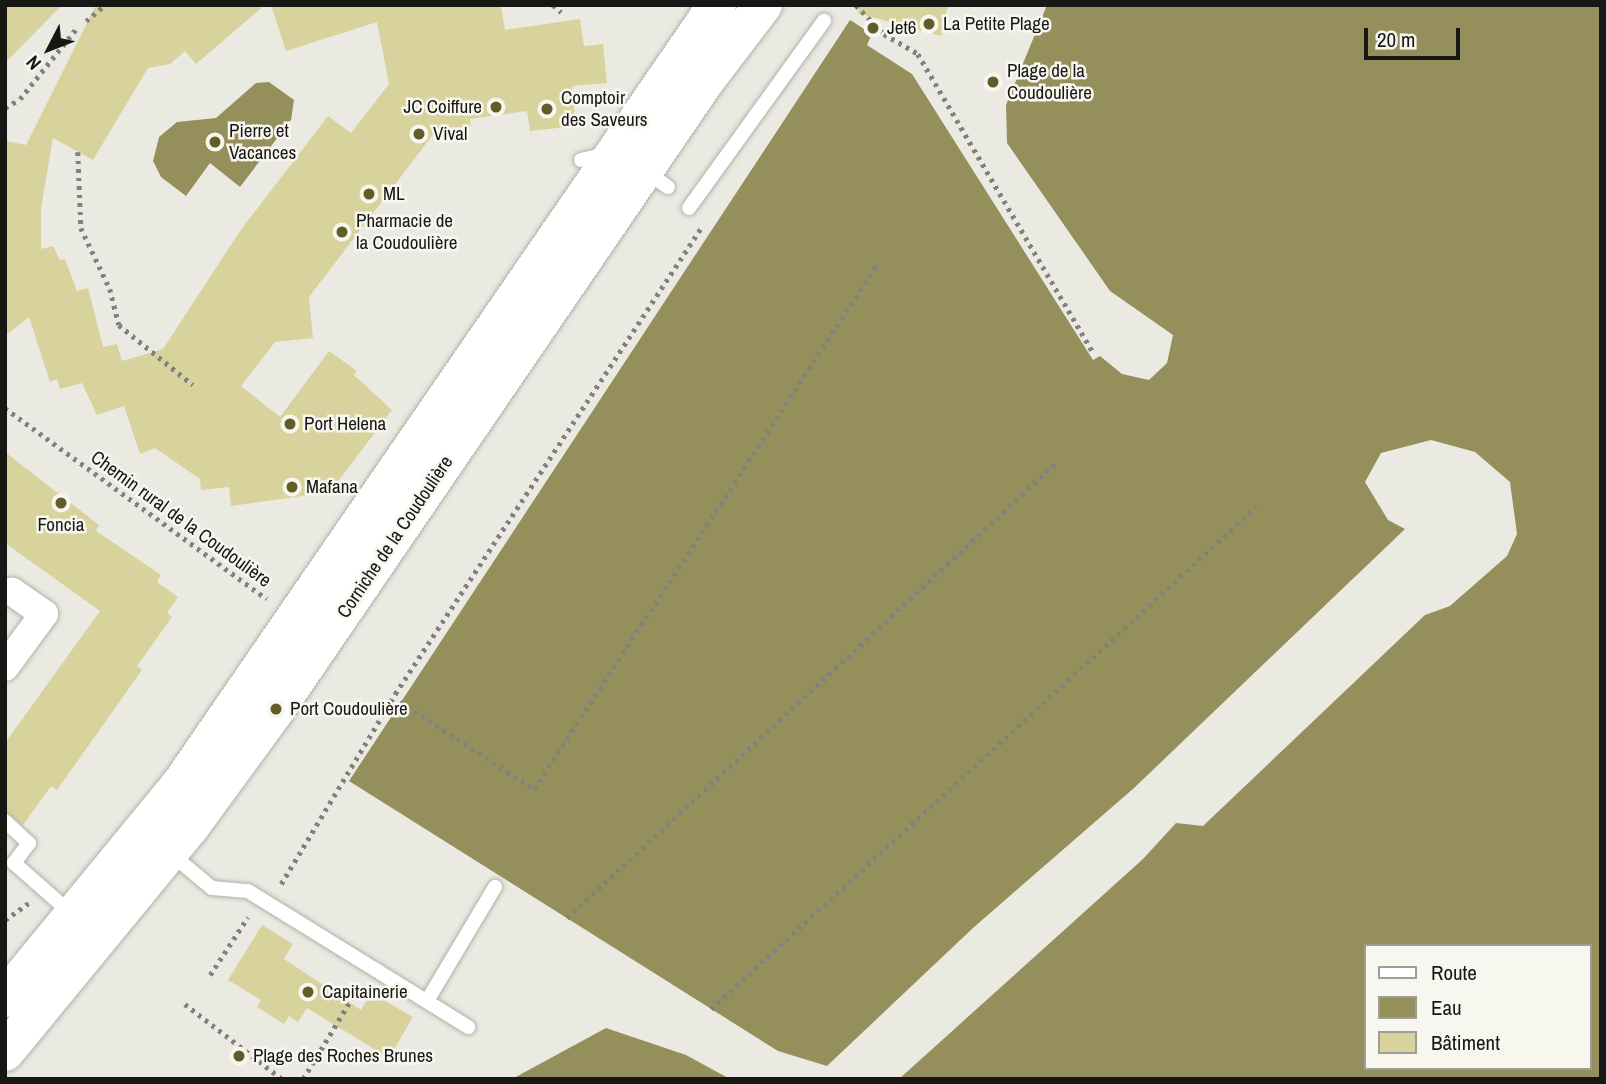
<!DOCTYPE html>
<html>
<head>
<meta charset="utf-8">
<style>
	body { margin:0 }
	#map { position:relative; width:1606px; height:1084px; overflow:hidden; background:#ebeae2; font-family:"Archivo Narrow",sans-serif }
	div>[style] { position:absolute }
	.water>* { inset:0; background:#95905b }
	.building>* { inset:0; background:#d8d29c }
	.path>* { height:4.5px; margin-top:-2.25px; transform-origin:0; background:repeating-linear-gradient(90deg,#82827d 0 3.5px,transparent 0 8.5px) }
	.roads { filter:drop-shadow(0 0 2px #b2b1a9) drop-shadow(0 0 2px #b2b1a9) }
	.lane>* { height:14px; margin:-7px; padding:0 7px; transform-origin:7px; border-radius:7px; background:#fff }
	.street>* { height:28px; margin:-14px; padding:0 14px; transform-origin:14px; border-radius:14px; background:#fff }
	.secondary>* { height:38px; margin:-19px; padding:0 19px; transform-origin:19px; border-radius:19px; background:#fff }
	.dots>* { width:19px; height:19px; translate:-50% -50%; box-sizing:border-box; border:4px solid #f8f7ef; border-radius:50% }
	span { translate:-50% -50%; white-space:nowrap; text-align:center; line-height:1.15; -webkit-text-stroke:5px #f8f7ef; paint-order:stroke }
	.poi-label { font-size:19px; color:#171715 }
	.left { translate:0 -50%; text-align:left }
	.right { translate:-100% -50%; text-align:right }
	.street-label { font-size:19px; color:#171715 }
	.frame { position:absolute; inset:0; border:7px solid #171715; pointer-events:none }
	.legend { position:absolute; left:1364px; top:944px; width:228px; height:126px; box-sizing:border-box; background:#f8f7ef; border:2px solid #9e9d98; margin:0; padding:9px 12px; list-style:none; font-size:21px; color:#171715 }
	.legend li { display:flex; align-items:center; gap:14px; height:35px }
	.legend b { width:35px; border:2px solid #9e9d98 }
	.north { position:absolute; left:14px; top:14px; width:70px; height:70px; -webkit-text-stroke:5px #f8f7ef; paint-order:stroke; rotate:228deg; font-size:19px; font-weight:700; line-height:28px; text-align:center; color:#171715 }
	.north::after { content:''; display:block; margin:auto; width:24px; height:32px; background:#171715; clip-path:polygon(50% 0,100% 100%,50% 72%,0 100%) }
	.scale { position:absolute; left:1364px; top:28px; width:96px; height:32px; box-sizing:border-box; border:4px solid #171715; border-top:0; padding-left:9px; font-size:21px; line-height:24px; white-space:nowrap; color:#171715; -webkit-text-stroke:5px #f8f7ef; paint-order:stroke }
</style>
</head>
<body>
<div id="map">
	<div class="water">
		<div style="clip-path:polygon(evenodd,1047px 5px,1601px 5px,1601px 1079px,899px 1079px,1143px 859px,1176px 823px,1203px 826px,1425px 615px,1450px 606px,1507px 556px,1517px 534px,1510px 482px,1475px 452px,1431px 440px,1381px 453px,1365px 482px,1388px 520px,1405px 529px,1134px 788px,973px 928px,827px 1066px,778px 1051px,349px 781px,850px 20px,872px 34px,867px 45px,912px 74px,1093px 360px,1100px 356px,1122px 374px,1149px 380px,1167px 363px,1173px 335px,1110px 291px,1007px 143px,1006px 105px,1047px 5px,1366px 946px,1590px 946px,1590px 1068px,1366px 1068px,1366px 946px)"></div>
		<div style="clip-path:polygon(269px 82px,294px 100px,291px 120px,240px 187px,210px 163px,186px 196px,161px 177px,153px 161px,159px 137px,177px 122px,216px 118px,256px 83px)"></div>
		<div style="clip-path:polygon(606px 1028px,686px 1055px,730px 1079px,512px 1079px)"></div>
	</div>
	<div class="building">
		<div style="clip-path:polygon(5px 5px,62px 5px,5px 63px)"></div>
		<div style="clip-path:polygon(96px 5px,265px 5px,196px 64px,185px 51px,170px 64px,148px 68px,93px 160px,53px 138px,41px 208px,41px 249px,53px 246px,60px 260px,65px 259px,77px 291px,88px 288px,103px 347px,117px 344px,122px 361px,163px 349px,240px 231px,328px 116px,351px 133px,389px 84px,377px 22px,286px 51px,271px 5px,501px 5px,505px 30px,580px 19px,584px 46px,603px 44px,607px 83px,572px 86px,576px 126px,530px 131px,527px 111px,470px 119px,471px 126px,435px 132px,309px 297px,313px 338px,275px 342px,241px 386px,280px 417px,329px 351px,357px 371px,354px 375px,392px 410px,330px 492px,231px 506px,229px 487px,201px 490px,200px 479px,155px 448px,140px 454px,124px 406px,97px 415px,82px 383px,60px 389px,57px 379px,50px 382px,29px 317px,5px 336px,5px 141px,26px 145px)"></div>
		<div style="clip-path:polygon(859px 5px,948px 5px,941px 36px,858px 13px)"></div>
		<div style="clip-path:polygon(5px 452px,99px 525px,96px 531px,161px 575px,157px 582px,178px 597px,167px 613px,172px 617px,137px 666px,142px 670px,57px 790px,51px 786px,23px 825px,5px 812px,5px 743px,100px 611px,5px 543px)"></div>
		<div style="clip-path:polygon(262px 925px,293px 944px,284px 959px,361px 1010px,371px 993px,413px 1017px,389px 1058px,307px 1008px,298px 1022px,289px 1016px,284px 1024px,257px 1007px,261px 1000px,228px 980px)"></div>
	</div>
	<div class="path">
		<div style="left:553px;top:5px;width:11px;rotate:41deg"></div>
		<div style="left:856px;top:5px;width:40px;rotate:46deg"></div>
		<div style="left:884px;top:34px;width:39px;rotate:30deg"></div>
		<div style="left:918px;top:54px;width:344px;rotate:59.6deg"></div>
		<div style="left:86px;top:21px;width:25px;rotate:-40deg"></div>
		<div style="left:5px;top:108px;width:17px;rotate:-31deg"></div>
		<div style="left:20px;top:99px;width:90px;rotate:-51.3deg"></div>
		<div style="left:78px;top:152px;width:76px;rotate:87.7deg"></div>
		<div style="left:81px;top:228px;width:68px;rotate:64.6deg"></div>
		<div style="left:110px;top:289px;width:37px;rotate:76deg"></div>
		<div style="left:119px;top:325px;width:95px;rotate:39deg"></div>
		<div style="left:5px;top:408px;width:324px;rotate:36.1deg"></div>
		<div style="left:400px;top:702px;width:160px;rotate:33deg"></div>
		<div style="left:534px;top:789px;width:625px;rotate:-56.82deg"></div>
		<div style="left:281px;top:884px;width:222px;rotate:-59deg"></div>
		<div style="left:395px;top:694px;width:557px;rotate:-56.71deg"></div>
		<div style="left:567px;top:918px;width:669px;rotate:-42.94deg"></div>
		<div style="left:5px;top:920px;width:29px;rotate:-36deg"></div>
		<div style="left:210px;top:975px;width:69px;rotate:-56.8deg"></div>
		<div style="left:185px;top:1004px;width:123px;rotate:37.7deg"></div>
		<div style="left:711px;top:1009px;width:741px;rotate:-42.65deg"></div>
		<div style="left:303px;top:1079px;width:110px;rotate:-58.8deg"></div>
	</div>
	<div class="roads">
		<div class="lane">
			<div style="left:581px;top:160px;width:27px;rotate:-13deg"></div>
			<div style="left:645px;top:171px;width:28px;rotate:35deg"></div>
			<div style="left:689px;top:208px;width:231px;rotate:-54.2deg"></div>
			<div style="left:5px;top:821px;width:33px;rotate:43deg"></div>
			<div style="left:29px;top:843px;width:25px;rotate:127deg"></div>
			<div style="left:14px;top:863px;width:76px;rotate:41.3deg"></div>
			<div style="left:171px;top:854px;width:53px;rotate:39.7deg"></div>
			<div style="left:212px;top:888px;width:36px;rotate:5deg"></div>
			<div style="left:248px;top:891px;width:259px;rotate:31.7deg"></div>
			<div style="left:427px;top:1001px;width:133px;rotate:-59.2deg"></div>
		</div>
		<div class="street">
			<div style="left:5px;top:667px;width:66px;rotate:-53.7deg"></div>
			<div style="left:44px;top:614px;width:39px;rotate:-145deg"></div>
		</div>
		<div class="secondary">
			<div style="left:5px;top:998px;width:281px;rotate:-50.6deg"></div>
			<div style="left:183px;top:781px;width:942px;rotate:-55.47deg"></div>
			<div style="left:5px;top:1052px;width:291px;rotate:-50.6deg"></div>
			<div style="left:190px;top:827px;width:146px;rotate:-53.9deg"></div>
			<div style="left:276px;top:709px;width:761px;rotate:-55.66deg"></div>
			<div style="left:705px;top:81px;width:96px;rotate:-52.7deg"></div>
		</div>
	</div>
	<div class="dots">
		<div style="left:929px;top:24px;background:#615c28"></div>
		<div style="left:873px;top:28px;background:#615c28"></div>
		<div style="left:993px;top:82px;background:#615c28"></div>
		<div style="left:496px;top:107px;background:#615c28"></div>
		<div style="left:547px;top:109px;background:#615c28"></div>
		<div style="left:419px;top:134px;background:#615c28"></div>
		<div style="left:215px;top:142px;background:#615c28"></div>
		<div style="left:369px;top:194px;background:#615c28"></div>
		<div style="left:342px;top:232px;background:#615c28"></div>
		<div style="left:290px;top:424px;background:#615c28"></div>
		<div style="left:292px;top:487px;background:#615c28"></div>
		<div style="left:61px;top:503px;background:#615c28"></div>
		<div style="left:276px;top:709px;background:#615c28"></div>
		<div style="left:308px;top:992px;background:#615c28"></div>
		<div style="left:239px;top:1056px;background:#615c28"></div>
	</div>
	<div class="poi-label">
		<span class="left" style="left:943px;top:24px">La Petite Plage</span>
		<span class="left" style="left:887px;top:28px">Jet6</span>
		<span class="left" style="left:1007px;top:82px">Plage de la<br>Coudoulière</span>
		<span class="left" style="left:561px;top:109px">Comptoir<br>des Saveurs</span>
		<span class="right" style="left:482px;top:107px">JC Coiffure</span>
		<span class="left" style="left:229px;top:142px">Pierre et<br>Vacances</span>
		<span class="left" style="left:433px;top:134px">Vival</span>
		<span class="left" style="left:383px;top:194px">ML</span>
		<span class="left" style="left:356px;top:232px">Pharmacie de<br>la Coudoulière</span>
		<span class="left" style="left:304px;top:424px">Port Helena</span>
		<span class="left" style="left:306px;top:487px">Mafana</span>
		<span style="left:61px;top:525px">Foncia</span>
		<span class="left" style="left:290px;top:709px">Port Coudoulière</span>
		<span class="left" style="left:322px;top:992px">Capitainerie</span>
		<span class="left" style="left:253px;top:1056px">Plage des Roches Brunes</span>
	</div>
	<div class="street-label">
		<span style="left:181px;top:519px;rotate:36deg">Chemin rural de la Coudoulière</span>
		<span style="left:395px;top:537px;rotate:-56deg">Corniche de la Coudoulière</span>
	</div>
	<div class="frame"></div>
	<ul class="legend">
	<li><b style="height:9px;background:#fff"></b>Route</li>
	<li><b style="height:19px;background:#95905b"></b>Eau</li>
	<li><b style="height:19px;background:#d8d29c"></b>Bâtiment</li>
	</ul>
	<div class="north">N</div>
	<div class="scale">20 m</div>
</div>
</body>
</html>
